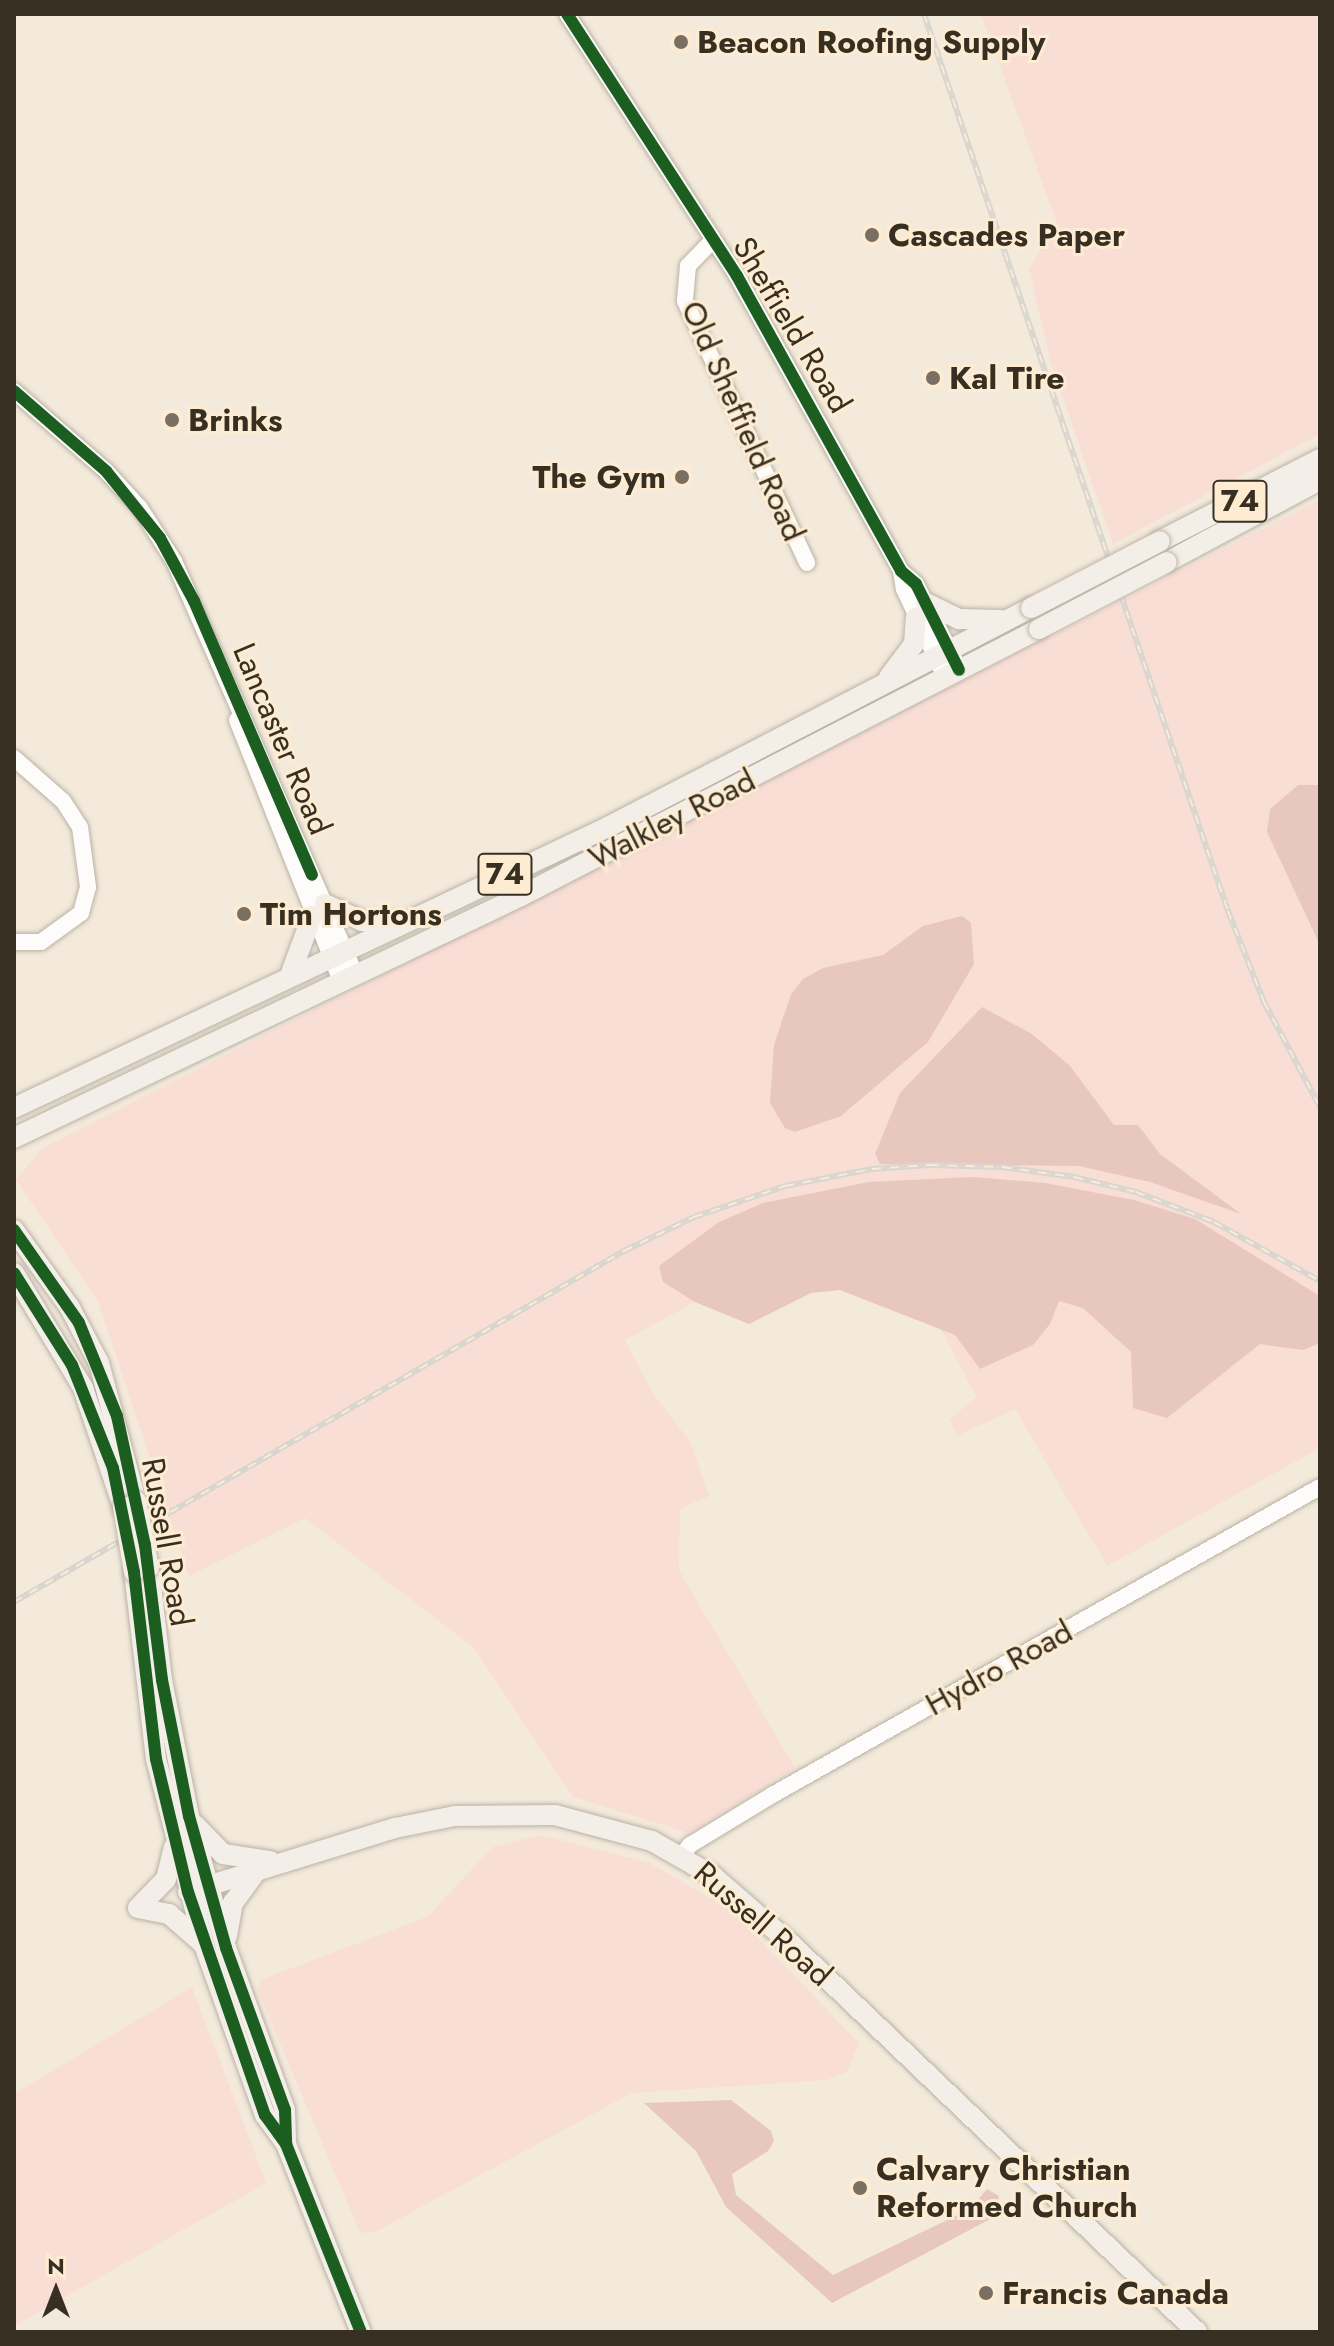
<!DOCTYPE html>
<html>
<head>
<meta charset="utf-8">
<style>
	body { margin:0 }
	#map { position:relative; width:1334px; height:2346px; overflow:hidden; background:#f3eadb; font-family:Jost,sans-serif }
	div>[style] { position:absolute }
	.green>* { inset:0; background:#f9ded6 }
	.forest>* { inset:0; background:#e8c7bf }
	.roads { filter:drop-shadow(0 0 2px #bab2a5) drop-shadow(0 0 2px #bab2a5) }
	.minor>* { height:16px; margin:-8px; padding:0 8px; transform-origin:8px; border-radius:8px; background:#fdfcfa }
	.major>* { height:20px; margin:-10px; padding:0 10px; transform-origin:10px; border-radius:10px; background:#f4eee9 }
	.rail>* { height:6px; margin-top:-3px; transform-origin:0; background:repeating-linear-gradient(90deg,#fdecd1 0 9px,#d9d6d2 0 18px); box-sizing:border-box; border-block:2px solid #d9d6d2 }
	.bridges { filter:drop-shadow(0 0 2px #c2b5a8) drop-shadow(0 0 2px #c2b5a8) }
	.major-bridge>* { height:20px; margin:-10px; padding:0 10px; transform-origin:10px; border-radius:10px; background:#f4eee9 }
	.cycleway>* { height:12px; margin:-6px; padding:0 6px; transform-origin:6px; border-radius:6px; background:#1b5e20 }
	.dots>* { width:22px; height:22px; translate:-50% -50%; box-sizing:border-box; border:4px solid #fdecd1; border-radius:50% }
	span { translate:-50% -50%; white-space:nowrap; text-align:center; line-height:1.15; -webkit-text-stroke:6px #fdecd1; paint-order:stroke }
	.shield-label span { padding:2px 6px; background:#fdecd1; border:2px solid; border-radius:6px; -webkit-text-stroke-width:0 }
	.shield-label { font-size:30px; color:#372f22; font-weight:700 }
	.poi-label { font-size:32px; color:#372f22; font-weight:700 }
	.left { translate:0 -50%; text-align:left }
	.right { translate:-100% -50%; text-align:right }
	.street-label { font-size:32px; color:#372f22 }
	.frame { position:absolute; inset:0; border:16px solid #372f22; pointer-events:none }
	.north { position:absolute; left:16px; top:2250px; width:80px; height:80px; -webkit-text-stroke:6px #fdecd1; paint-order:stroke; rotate:0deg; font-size:22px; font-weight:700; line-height:32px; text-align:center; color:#372f22 }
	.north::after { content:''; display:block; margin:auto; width:28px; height:36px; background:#372f22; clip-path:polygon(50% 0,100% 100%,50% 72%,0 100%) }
</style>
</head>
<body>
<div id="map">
	<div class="green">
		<div style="clip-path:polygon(981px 14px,1320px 14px,1320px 434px,1113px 544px,1050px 360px,1029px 269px,1057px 223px)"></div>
		<div style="clip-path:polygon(1320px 500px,1320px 1448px,1107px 1566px,1015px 1409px,957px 1436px,949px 1420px,976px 1397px,940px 1327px,840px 1290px,811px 1293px,749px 1324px,695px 1302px,625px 1340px,652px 1392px,691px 1443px,709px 1496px,680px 1509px,679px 1570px,795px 1768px,689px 1833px,573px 1797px,474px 1648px,305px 1518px,189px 1576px,98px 1301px,16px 1180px,42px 1148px)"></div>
		<div style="clip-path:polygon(541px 1835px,650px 1863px,731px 1910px,859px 2043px,847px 2072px,827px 2080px,632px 2093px,377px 2231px,360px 2233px,258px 1991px,260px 1980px,427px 1917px,493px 1847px)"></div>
		<div style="clip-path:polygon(192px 1987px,266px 2183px,14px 2326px,14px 2094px)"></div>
	</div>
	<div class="forest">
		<div style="clip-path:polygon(1298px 785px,1320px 785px,1320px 945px,1267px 832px,1270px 809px)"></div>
		<div style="clip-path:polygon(962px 916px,971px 923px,974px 964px,928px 1042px,841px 1116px,795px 1132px,785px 1128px,770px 1103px,774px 1045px,791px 994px,803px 979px,823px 968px,883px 955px,923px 926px)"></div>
		<div style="clip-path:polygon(982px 1007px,1032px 1034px,1070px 1066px,1114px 1125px,1138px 1125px,1160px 1154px,1241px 1214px,1150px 1182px,1079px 1166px,880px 1164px,875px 1154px,900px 1093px)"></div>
		<div style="clip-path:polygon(973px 1177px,1045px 1183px,1134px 1200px,1195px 1219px,1320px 1296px,1320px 1343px,1303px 1350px,1260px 1344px,1167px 1418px,1133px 1408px,1131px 1352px,1083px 1308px,1059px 1301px,1050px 1324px,1033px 1345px,980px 1369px,955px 1335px,840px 1290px,811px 1293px,749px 1324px,695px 1302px,663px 1282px,659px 1266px,719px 1222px,763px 1203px,869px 1182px)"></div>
		<div style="clip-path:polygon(731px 2100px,771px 2131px,774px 2141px,768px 2151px,732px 2174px,736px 2195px,833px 2275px,970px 2209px,987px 2189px,999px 2196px,996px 2216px,832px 2303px,726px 2207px,696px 2151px,644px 2103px)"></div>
	</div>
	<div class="roads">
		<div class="minor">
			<div style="left:567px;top:14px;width:312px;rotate:57deg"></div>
			<div style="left:737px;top:276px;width:338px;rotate:60.9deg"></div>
			<div style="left:901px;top:571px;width:20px;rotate:41deg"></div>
			<div style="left:916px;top:584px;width:86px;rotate:63.1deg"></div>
			<div style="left:712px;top:241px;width:35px;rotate:134deg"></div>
			<div style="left:688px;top:266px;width:35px;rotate:95deg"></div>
			<div style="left:685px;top:301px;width:289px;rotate:65deg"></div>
			<div style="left:14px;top:391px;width:122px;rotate:41deg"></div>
			<div style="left:106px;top:471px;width:50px;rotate:47.4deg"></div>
			<div style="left:140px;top:508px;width:63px;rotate:57.3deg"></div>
			<div style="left:174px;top:561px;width:452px;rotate:66.3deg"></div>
			<div style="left:901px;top:571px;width:18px;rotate:81deg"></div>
			<div style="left:904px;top:589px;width:97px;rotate:65deg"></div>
			<div style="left:237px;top:720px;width:282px;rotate:68.3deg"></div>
			<div style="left:14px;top:758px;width:65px;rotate:41.3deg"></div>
			<div style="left:63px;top:801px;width:31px;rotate:57deg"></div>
			<div style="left:80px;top:827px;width:61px;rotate:82.4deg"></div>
			<div style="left:88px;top:887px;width:27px;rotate:105deg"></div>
			<div style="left:81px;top:913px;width:49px;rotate:144.1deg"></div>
			<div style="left:41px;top:942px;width:27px;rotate:180deg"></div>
			<div style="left:682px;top:1855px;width:13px;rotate:-51deg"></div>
			<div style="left:690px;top:1845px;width:98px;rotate:-31.3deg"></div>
			<div style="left:774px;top:1794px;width:626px;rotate:-29.35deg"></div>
		</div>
		<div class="major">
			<div style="left:1160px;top:541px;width:180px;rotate:-27.1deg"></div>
			<div style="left:1167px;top:562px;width:174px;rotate:-28.2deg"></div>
			<div style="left:926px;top:603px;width:37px;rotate:26deg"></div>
			<div style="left:959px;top:619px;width:42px;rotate:1.4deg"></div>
			<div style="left:889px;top:677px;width:41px;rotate:-52.9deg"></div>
			<div style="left:914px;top:644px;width:26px;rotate:-86deg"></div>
			<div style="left:325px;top:904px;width:41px;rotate:24.7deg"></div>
			<div style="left:362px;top:921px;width:35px;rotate:2deg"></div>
			<div style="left:291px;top:973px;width:61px;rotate:-69.8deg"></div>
			<div style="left:14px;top:1108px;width:657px;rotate:-25.32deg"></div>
			<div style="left:608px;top:827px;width:476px;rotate:-27.4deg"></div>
			<div style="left:14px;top:1138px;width:560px;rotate:-25.51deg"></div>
			<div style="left:519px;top:897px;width:585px;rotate:-27.27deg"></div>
			<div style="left:14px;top:1230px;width:96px;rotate:54.3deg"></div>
			<div style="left:70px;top:1308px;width:62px;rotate:62.2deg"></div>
			<div style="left:99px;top:1363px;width:143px;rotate:75deg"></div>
			<div style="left:14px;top:1273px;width:134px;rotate:59deg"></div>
			<div style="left:83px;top:1388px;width:126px;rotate:71.4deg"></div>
			<div style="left:149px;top:1568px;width:113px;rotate:83.4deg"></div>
			<div style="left:162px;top:1680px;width:139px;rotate:78.8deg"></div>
			<div style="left:189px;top:1816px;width:137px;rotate:74.3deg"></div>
			<div style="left:226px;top:1948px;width:172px;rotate:70deg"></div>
			<div style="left:285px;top:2110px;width:34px;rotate:88deg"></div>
			<div style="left:134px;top:1572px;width:188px;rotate:83.3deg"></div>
			<div style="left:156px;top:1759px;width:192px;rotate:75.5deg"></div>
			<div style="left:204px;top:1945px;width:181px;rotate:70.3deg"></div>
			<div style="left:265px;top:2115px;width:36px;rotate:54deg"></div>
			<div style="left:286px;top:2144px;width:202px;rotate:68.3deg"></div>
			<div style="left:195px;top:1825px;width:40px;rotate:46deg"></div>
			<div style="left:223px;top:1854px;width:48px;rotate:8.5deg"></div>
			<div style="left:188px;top:1892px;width:217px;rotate:-17.2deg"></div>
			<div style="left:395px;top:1828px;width:61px;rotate:-11.3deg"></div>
			<div style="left:455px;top:1816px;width:100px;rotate:-0.6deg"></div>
			<div style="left:555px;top:1815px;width:100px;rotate:15deg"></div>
			<div style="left:652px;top:1841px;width:70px;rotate:29.8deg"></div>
			<div style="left:713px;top:1876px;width:103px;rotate:41.1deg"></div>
			<div style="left:791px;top:1944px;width:562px;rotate:43.7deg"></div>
			<div style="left:138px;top:1908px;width:40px;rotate:-46deg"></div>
			<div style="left:166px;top:1879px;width:33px;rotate:-76deg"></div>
			<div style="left:138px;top:1908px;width:32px;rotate:11deg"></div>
			<div style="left:169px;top:1914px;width:44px;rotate:41.3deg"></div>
			<div style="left:227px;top:1936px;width:34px;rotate:-80deg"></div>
			<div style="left:233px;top:1903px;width:42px;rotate:-53.7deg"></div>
		</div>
	</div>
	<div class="rail">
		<div style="left:924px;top:14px;width:947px;rotate:71.28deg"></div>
		<div style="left:1228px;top:911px;width:98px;rotate:68.4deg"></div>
		<div style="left:1264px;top:1002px;width:119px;rotate:61.9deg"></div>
		<div style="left:14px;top:1602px;width:704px;rotate:-29.92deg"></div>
		<div style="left:624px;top:1251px;width:78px;rotate:-25.9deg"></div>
		<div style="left:694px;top:1217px;width:96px;rotate:-18.8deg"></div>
		<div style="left:785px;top:1186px;width:89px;rotate:-11.1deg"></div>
		<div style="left:872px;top:1169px;width:58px;rotate:-3.9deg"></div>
		<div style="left:930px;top:1165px;width:72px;rotate:1.6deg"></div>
		<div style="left:1002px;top:1167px;width:73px;rotate:7.9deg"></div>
		<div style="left:1074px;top:1177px;width:64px;rotate:13.6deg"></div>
		<div style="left:1136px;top:1192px;width:84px;rotate:21deg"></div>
		<div style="left:1214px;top:1222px;width:121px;rotate:29.1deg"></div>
	</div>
	<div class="bridges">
		<div class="major-bridge">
			<div style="left:1031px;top:608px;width:145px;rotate:-27.4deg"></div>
			<div style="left:1039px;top:629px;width:144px;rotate:-27.6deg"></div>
			<div style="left:136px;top:1501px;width:68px;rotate:79deg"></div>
			<div style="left:123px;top:1507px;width:66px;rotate:80.4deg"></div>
		</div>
	</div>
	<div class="cycleway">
		<div style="left:567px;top:14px;width:312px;rotate:57deg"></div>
		<div style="left:737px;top:276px;width:338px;rotate:60.9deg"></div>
		<div style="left:901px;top:571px;width:20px;rotate:41deg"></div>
		<div style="left:916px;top:584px;width:96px;rotate:63.4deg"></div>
		<div style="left:14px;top:391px;width:122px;rotate:41deg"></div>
		<div style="left:106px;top:471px;width:86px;rotate:51.1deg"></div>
		<div style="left:160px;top:538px;width:72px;rotate:61.6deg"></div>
		<div style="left:194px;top:601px;width:298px;rotate:66.7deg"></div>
		<div style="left:14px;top:1230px;width:113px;rotate:55deg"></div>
		<div style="left:79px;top:1323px;width:100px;rotate:67.8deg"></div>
		<div style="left:117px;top:1416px;width:132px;rotate:77.8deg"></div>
		<div style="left:145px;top:1545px;width:136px;rotate:82.8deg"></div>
		<div style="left:162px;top:1680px;width:139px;rotate:78.8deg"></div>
		<div style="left:189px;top:1816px;width:137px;rotate:74.3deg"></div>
		<div style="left:226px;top:1948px;width:172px;rotate:70deg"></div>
		<div style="left:285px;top:2110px;width:34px;rotate:88deg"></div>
		<div style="left:14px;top:1273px;width:109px;rotate:57.8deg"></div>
		<div style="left:72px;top:1365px;width:111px;rotate:68.3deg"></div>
		<div style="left:113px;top:1468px;width:106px;rotate:78.6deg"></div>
		<div style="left:134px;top:1572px;width:188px;rotate:83.3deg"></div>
		<div style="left:156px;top:1759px;width:137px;rotate:76.5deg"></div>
		<div style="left:188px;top:1892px;width:236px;rotate:71deg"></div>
		<div style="left:265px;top:2115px;width:36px;rotate:54deg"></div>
		<div style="left:286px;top:2144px;width:202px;rotate:68.3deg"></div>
	</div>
	<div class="dots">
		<div style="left:681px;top:42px;background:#797063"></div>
		<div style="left:872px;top:235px;background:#797063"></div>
		<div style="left:933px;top:378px;background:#797063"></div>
		<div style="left:172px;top:420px;background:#797063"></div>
		<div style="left:682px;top:477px;background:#797063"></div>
		<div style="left:244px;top:914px;background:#797063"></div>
		<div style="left:860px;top:2188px;background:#797063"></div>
		<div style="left:986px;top:2293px;background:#797063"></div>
	</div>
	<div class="shield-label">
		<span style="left:1240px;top:501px">74</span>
		<span style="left:505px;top:874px">74</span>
	</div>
	<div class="poi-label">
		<span class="left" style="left:697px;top:42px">Beacon Roofing Supply</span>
		<span class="left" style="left:888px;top:235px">Cascades Paper</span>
		<span class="left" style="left:949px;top:378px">Kal Tire</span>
		<span class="left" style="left:188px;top:420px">Brinks</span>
		<span class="right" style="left:666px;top:477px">The Gym</span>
		<span class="left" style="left:260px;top:914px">Tim Hortons</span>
		<span class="left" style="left:876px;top:2188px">Calvary Christian<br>Reformed Church</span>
		<span class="left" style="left:1002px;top:2293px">Francis Canada</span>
	</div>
	<div class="street-label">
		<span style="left:792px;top:325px;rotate:59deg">Sheffield Road</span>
		<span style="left:743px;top:421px;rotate:66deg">Old Sheffield Road</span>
		<span style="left:282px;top:739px;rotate:67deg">Lancaster Road</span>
		<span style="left:672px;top:819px;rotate:-27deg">Walkley Road</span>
		<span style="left:167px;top:1542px;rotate:80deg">Russell Road</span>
		<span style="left:999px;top:1668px;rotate:-29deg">Hydro Road</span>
		<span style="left:763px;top:1924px;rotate:41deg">Russell Road</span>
	</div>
	<div class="frame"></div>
	<div class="north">N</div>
</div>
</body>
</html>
